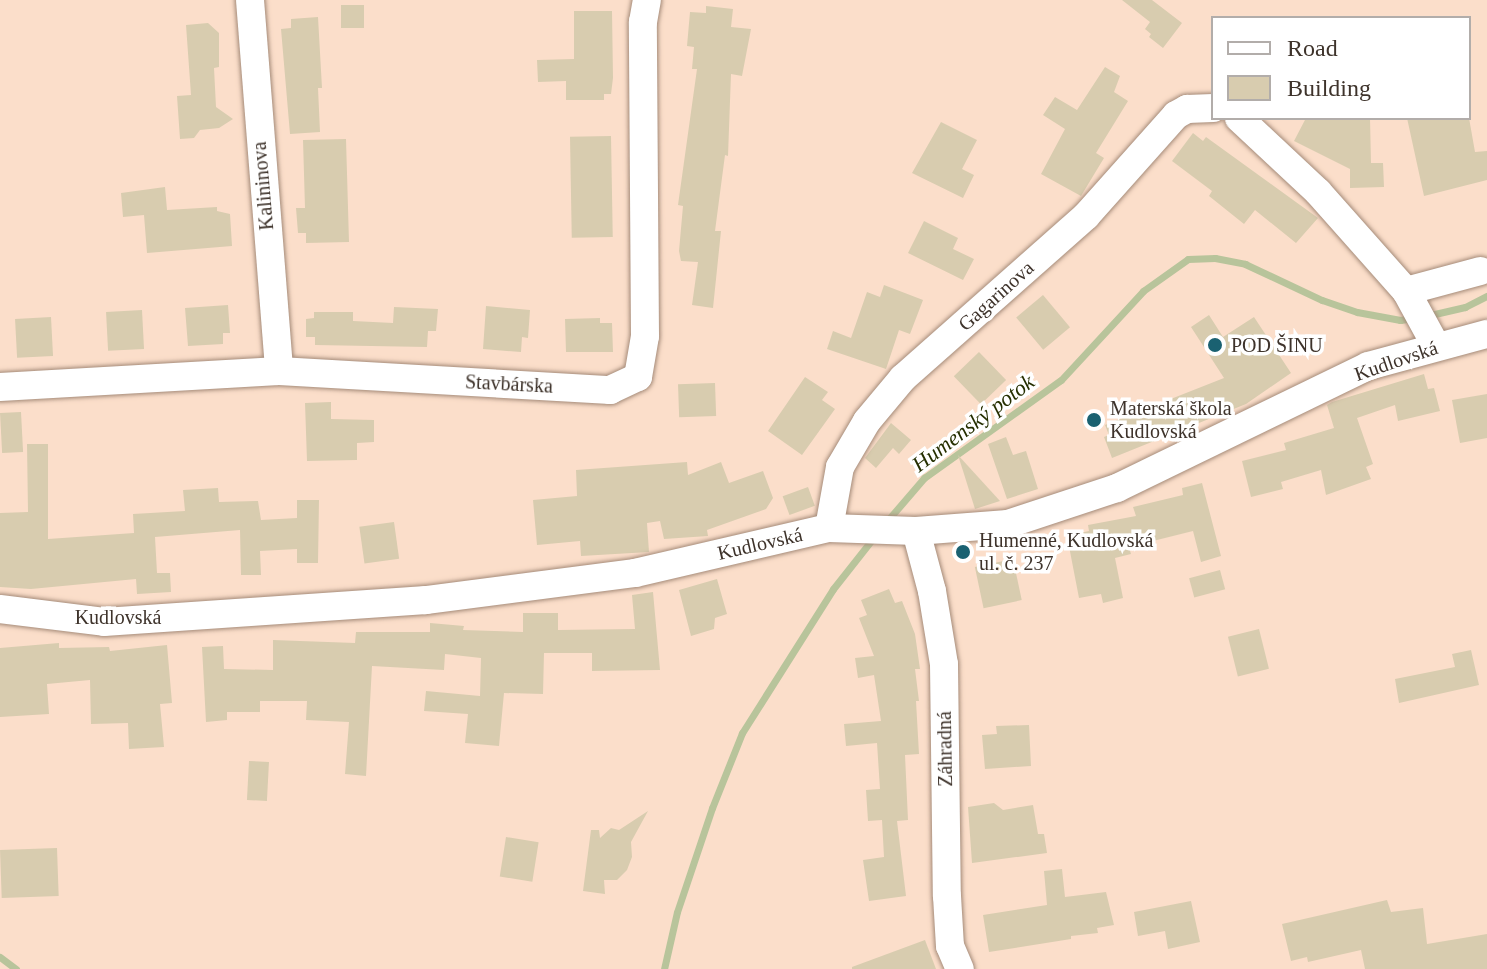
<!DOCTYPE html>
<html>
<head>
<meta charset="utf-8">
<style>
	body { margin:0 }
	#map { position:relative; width:1487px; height:969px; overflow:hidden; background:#fbdeca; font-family:"Times New Roman",serif }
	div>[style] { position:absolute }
	.stream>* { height:7px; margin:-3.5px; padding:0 3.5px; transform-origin:3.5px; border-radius:3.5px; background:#b8c49b }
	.building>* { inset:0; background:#d8ccaf; transform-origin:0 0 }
	.roads { filter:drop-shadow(0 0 2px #a58b79) drop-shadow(0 0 2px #a58b79) }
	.street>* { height:28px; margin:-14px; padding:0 14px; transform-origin:14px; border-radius:14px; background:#fff }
	.dots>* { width:22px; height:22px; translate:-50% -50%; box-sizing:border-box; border:4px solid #fff; border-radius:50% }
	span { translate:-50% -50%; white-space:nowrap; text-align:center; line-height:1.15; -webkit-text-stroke:7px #fff; paint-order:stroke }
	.street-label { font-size:20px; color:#3e332b }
	.poi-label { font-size:20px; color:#3e332b }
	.left { translate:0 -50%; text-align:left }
	.water-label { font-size:22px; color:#252f00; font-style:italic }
	.legend { position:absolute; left:1211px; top:16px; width:260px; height:104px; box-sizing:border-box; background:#fff; border:2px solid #b2adaa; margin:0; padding:10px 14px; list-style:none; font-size:24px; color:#3e332b }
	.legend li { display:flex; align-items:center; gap:16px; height:40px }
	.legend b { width:40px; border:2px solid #b2adaa }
</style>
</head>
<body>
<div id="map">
	<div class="stream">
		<div style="left:1426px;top:316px;width:40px;rotate:-13deg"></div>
		<div style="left:1465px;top:307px;width:25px;rotate:-27deg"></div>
		<div style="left:887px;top:521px;width:57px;rotate:-49.3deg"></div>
		<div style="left:924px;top:478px;width:168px;rotate:-35.6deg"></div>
		<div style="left:1061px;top:380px;width:121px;rotate:-47.3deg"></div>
		<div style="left:1143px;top:291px;width:55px;rotate:-35.4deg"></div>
		<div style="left:1188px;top:259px;width:27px;rotate:-2deg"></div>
		<div style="left:1215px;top:258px;width:31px;rotate:11deg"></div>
		<div style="left:1245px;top:264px;width:85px;rotate:25.1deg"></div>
		<div style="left:1322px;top:300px;width:37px;rotate:19deg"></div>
		<div style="left:1357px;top:312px;width:44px;rotate:10.5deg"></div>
		<div style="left:1400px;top:320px;width:14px;rotate:-8deg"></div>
		<div style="left:0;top:957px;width:20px;rotate:37deg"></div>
		<div style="left:664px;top:969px;width:58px;rotate:-77.2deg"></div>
		<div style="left:677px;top:912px;width:110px;rotate:-71.4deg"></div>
		<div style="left:712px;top:808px;width:81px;rotate:-68.2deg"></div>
		<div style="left:742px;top:733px;width:170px;rotate:-57.7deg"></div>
		<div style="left:833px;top:589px;width:66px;rotate:-51.7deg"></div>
	</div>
	<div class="building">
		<div style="clip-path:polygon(1122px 0,1152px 0,1182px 23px,1163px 48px,1149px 37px,1151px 34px,1145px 29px,1150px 22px)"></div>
		<div style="left:341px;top:5px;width:23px;height:23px"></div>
		<div style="clip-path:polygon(706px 6px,733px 9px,731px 27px,751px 29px,742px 76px,731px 74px,728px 156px,725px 155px,715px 231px,721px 231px,713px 308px,692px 305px,698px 262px,681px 261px,679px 251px,683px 206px,678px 205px,697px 69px,692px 69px,694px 47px,687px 46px,690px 12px,706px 13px)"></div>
		<div style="clip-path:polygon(574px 11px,612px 11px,613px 78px,611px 94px,604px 94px,604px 100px,566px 100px,566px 81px,538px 82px,537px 60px,574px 59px)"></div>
		<div style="clip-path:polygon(318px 17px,322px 88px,318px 88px,320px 132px,290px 134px,281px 29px,291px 28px,291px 19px)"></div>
		<div style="clip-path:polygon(208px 23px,219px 33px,219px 67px,214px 68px,216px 107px,233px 119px,219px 128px,200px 130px,194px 138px,180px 139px,177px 96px,191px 95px,186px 25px)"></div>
		<div style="clip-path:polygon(1105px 67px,1120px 76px,1114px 92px,1128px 101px,1096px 153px,1104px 158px,1081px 196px,1041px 174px,1065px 129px,1043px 115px,1055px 97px,1077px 110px)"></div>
		<div style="clip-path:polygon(1306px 118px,1370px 118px,1371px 163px,1383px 163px,1384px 187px,1350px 188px,1350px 169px,1294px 141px)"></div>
		<div style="clip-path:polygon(1407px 118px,1469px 118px,1475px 152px,1487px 151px,1487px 180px,1424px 196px)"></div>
		<div style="clip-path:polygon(941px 122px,977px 140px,962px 169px,974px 175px,963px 198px,912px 173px)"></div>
		<div style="clip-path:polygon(1193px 133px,1203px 141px,1206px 137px,1318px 218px,1296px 243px,1255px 210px,1244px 224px,1209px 196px,1212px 191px,1172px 161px)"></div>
		<div style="left:611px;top:136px;width:101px;height:41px;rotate:89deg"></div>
		<div style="clip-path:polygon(346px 139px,349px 242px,306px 243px,306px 233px,298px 233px,296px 208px,305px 208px,303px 140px)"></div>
		<div style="clip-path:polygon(165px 187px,167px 210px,217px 207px,217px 211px,230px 214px,232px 246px,147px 253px,144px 215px,123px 217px,121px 193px)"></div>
		<div style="clip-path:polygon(924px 221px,958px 238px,953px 249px,974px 259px,963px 280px,908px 253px)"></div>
		<div style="clip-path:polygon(884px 285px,923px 300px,910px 334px,899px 330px,886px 369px,827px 349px,833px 331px,851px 338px,867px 292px,880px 297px)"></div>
		<div style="left:1043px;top:295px;width:42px;height:35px;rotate:50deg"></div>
		<div style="clip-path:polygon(228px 305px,230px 333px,223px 333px,223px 344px,188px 346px,185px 308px)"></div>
		<div style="clip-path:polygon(486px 306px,530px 310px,528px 338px,522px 337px,521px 352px,483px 349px)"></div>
		<div style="clip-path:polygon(394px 307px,438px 309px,436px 331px,428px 331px,427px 347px,315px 345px,315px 337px,306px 337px,306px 319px,314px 318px,314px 312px,353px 312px,353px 321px,393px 323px)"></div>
		<div style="left:142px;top:310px;width:39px;height:36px;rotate:87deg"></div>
		<div style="clip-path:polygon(1209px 315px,1223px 337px,1254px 317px,1291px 373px,1246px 404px,1112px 458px,1104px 437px,1109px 435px,1105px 425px,1224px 378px,1191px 327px)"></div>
		<div style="left:51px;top:317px;width:39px;height:36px;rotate:87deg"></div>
		<div style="clip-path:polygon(600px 318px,600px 323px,612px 323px,613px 352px,566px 352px,565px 319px)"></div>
		<div style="left:979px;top:352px;width:39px;height:35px;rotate:46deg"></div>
		<div style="clip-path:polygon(1424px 374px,1428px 389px,1434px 388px,1440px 411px,1398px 421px,1395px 405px,1357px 418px,1373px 464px,1366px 467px,1371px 479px,1326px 495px,1321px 470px,1281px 482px,1283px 489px,1251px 497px,1242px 461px,1286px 450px,1284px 443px,1334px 428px,1327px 405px,1332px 402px)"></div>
		<div style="clip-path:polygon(805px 377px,828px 392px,822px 400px,835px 409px,802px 455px,768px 431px)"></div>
		<div style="left:715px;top:383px;width:33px;height:37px;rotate:88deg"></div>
		<div style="clip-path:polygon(1487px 394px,1487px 438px,1460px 443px,1452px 400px)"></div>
		<div style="clip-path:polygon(331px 402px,331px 419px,374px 420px,374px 442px,357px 443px,357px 460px,307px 461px,305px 403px)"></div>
		<div style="left:21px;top:412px;width:40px;height:21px;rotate:87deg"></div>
		<div style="clip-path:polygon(891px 423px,911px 440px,899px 454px,893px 448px,876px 468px,865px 458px)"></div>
		<div style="clip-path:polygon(1006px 437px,1013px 455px,1026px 451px,1038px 489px,1007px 499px,988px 444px)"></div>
		<div style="clip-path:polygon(27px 444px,48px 444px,48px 539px,134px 533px,133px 514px,185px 511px,183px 490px,218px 488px,219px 502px,258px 501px,261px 520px,297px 518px,297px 500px,319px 500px,318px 563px,297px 563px,297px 549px,260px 551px,261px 575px,241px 575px,240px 530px,155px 537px,157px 573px,170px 573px,171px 592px,137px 594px,136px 579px,31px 589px,0 587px,0 513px,28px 512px)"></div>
		<div style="clip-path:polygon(958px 455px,1000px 501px,975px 509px)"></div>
		<div style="clip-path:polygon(687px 462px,688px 475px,721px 462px,729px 483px,763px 471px,773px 498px,766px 509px,707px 530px,708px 536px,664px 539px,660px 521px,647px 523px,649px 552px,581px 556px,580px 541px,537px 545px,533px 500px,577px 496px,576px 470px)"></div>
		<div style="clip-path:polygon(1202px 483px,1221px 556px,1201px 562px,1193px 531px,1129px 547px,1131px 554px,1115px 558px,1123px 598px,1103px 603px,1101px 594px,1079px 598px,1067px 536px,1089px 531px,1088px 525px,1136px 516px,1133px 507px,1183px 495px,1182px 488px)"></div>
		<div style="left:808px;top:487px;width:20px;height:27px;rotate:70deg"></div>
		<div style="left:394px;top:522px;width:37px;height:35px;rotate:82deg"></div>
		<div style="left:1013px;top:559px;width:42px;height:39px;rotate:78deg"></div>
		<div style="left:1220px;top:570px;width:20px;height:32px;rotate:75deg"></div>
		<div style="clip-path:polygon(717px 579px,727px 614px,715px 618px,714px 629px,691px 636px,679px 590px)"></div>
		<div style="clip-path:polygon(889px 589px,895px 603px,902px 601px,915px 634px,920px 669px,915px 669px,919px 701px,916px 701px,919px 754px,905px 755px,908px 820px,897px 821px,906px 896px,869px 901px,863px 860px,884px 857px,882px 820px,868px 821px,866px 790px,880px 789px,877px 743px,846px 746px,844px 724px,881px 721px,874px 675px,858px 678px,855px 658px,874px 656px,859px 618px,867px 615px,861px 600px)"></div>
		<div style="clip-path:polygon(653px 592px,660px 670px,592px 671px,592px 653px,544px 653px,543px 694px,504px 693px,499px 746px,465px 743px,468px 714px,424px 711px,426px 691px,480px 696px,481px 658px,445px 654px,444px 670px,372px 666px,366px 776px,345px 774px,349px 722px,306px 720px,307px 701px,260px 701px,260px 712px,227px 712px,227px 720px,206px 722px,202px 647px,223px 646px,224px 669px,273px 670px,273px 640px,355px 643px,356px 632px,430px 632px,430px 623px,464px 626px,463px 630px,523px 632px,523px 613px,558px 613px,558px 630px,635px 629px,632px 595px)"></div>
		<div style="left:1259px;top:629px;width:41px;height:32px;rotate:76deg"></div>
		<div style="clip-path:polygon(59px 643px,59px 648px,109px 647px,110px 651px,167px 645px,172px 703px,160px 704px,164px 747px,129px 749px,128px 723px,91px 724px,90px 680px,47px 684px,49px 714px,0 717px,0 648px)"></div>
		<div style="clip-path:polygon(1471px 650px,1479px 685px,1399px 703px,1395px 679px,1455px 667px,1452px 654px)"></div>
		<div style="clip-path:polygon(1029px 725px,1031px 766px,985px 769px,982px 735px,997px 734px,996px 726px)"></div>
		<div style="left:249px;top:761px;width:20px;height:39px;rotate:3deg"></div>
		<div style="clip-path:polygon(994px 803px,1003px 810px,1033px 805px,1038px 834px,1044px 834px,1047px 853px,972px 863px,968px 807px)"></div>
		<div style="clip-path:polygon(648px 811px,631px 842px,632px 857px,627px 870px,617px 880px,604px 880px,605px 894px,583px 891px,591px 830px,599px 830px,600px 838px,611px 828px,619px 830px)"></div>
		<div style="left:506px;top:837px;width:33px;height:40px;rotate:9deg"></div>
		<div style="left:57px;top:848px;width:48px;height:57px;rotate:88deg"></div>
		<div style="clip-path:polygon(1062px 869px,1065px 897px,1106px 892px,1114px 925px,1097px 928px,1098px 933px,1071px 936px,1071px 939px,989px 952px,983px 915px,1047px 905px,1044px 871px)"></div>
		<div style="clip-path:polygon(1387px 900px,1391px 912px,1423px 908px,1427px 944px,1487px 934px,1487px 969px,1365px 969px,1361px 950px,1308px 962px,1307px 957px,1291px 961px,1282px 924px)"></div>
		<div style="clip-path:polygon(1191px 901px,1200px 942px,1168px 949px,1165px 931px,1138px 936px,1134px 912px)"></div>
		<div style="clip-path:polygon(925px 940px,936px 969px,852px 969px,852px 967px)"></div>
	</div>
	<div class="roads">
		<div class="street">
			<div style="left:250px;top:0;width:372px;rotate:85.5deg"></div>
			<div style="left:1239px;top:118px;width:108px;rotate:43.1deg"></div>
			<div style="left:1318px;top:192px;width:132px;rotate:48.4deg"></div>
			<div style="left:1406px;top:291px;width:63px;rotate:61.4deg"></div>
			<div style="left:1406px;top:291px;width:77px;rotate:-15.1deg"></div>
			<div style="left:0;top:387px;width:279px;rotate:-3.3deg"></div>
			<div style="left:279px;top:371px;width:332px;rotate:3.3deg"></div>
			<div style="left:610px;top:390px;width:31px;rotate:-25deg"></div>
			<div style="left:638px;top:377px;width:42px;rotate:-80.3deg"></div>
			<div style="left:645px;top:336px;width:314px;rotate:-90.4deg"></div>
			<div style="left:643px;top:22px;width:22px;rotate:-80deg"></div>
			<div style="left:829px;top:528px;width:62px;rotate:-79.8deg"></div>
			<div style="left:840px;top:467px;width:53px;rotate:-59.6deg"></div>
			<div style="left:867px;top:421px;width:56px;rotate:-50.1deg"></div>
			<div style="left:903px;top:378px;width:244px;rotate:-41.5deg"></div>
			<div style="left:1086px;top:216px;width:135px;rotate:-48.3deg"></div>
			<div style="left:1176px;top:115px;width:13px;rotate:-29deg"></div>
			<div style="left:1187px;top:109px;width:26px;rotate:-2deg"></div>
			<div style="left:916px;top:531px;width:62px;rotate:75.1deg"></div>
			<div style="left:932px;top:591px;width:74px;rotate:80.7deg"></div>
			<div style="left:944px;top:664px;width:232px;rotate:89.3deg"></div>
			<div style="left:947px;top:896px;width:50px;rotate:86.6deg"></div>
			<div style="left:950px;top:946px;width:25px;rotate:67deg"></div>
			<div style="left:0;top:609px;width:105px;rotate:7.1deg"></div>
			<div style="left:104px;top:622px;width:323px;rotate:-3.9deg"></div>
			<div style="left:426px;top:600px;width:211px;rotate:-7.4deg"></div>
			<div style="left:635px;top:573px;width:199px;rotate:-13.1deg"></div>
			<div style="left:829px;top:528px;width:87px;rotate:2deg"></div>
			<div style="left:916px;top:531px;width:92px;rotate:-4.4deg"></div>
			<div style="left:1008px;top:524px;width:115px;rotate:-18.3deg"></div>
			<div style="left:1117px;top:488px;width:279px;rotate:-25.9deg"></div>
			<div style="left:1368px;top:366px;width:123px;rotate:-15.1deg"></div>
		</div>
	</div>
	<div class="dots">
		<div style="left:1215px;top:345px;background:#1a6171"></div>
		<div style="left:1094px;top:420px;background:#1a6171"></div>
		<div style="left:963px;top:552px;background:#1a6171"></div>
	</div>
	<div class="street-label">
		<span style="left:263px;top:186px;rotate:-95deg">Kalininova</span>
		<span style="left:996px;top:296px;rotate:-42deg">Gagarinova</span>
		<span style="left:1396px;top:361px;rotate:-19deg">Kudlovská</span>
		<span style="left:509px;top:384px;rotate:3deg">Stavbárska</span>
		<span style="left:760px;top:544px;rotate:-13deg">Kudlovská</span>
		<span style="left:118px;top:617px">Kudlovská</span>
		<span style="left:945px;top:749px;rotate:-91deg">Záhradná</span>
	</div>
	<div class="poi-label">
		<span class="left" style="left:1231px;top:345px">POD ŠINU</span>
		<span class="left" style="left:1110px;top:420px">Materská škola<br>Kudlovská</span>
		<span class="left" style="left:979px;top:552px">Humenné, Kudlovská<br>ul. č. 237</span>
	</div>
	<div class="water-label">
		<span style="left:973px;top:423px;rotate:-37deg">Humenský potok</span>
	</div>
	<ul class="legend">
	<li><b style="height:10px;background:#fff"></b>Road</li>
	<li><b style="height:22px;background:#d8ccaf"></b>Building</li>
	</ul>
</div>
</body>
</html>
